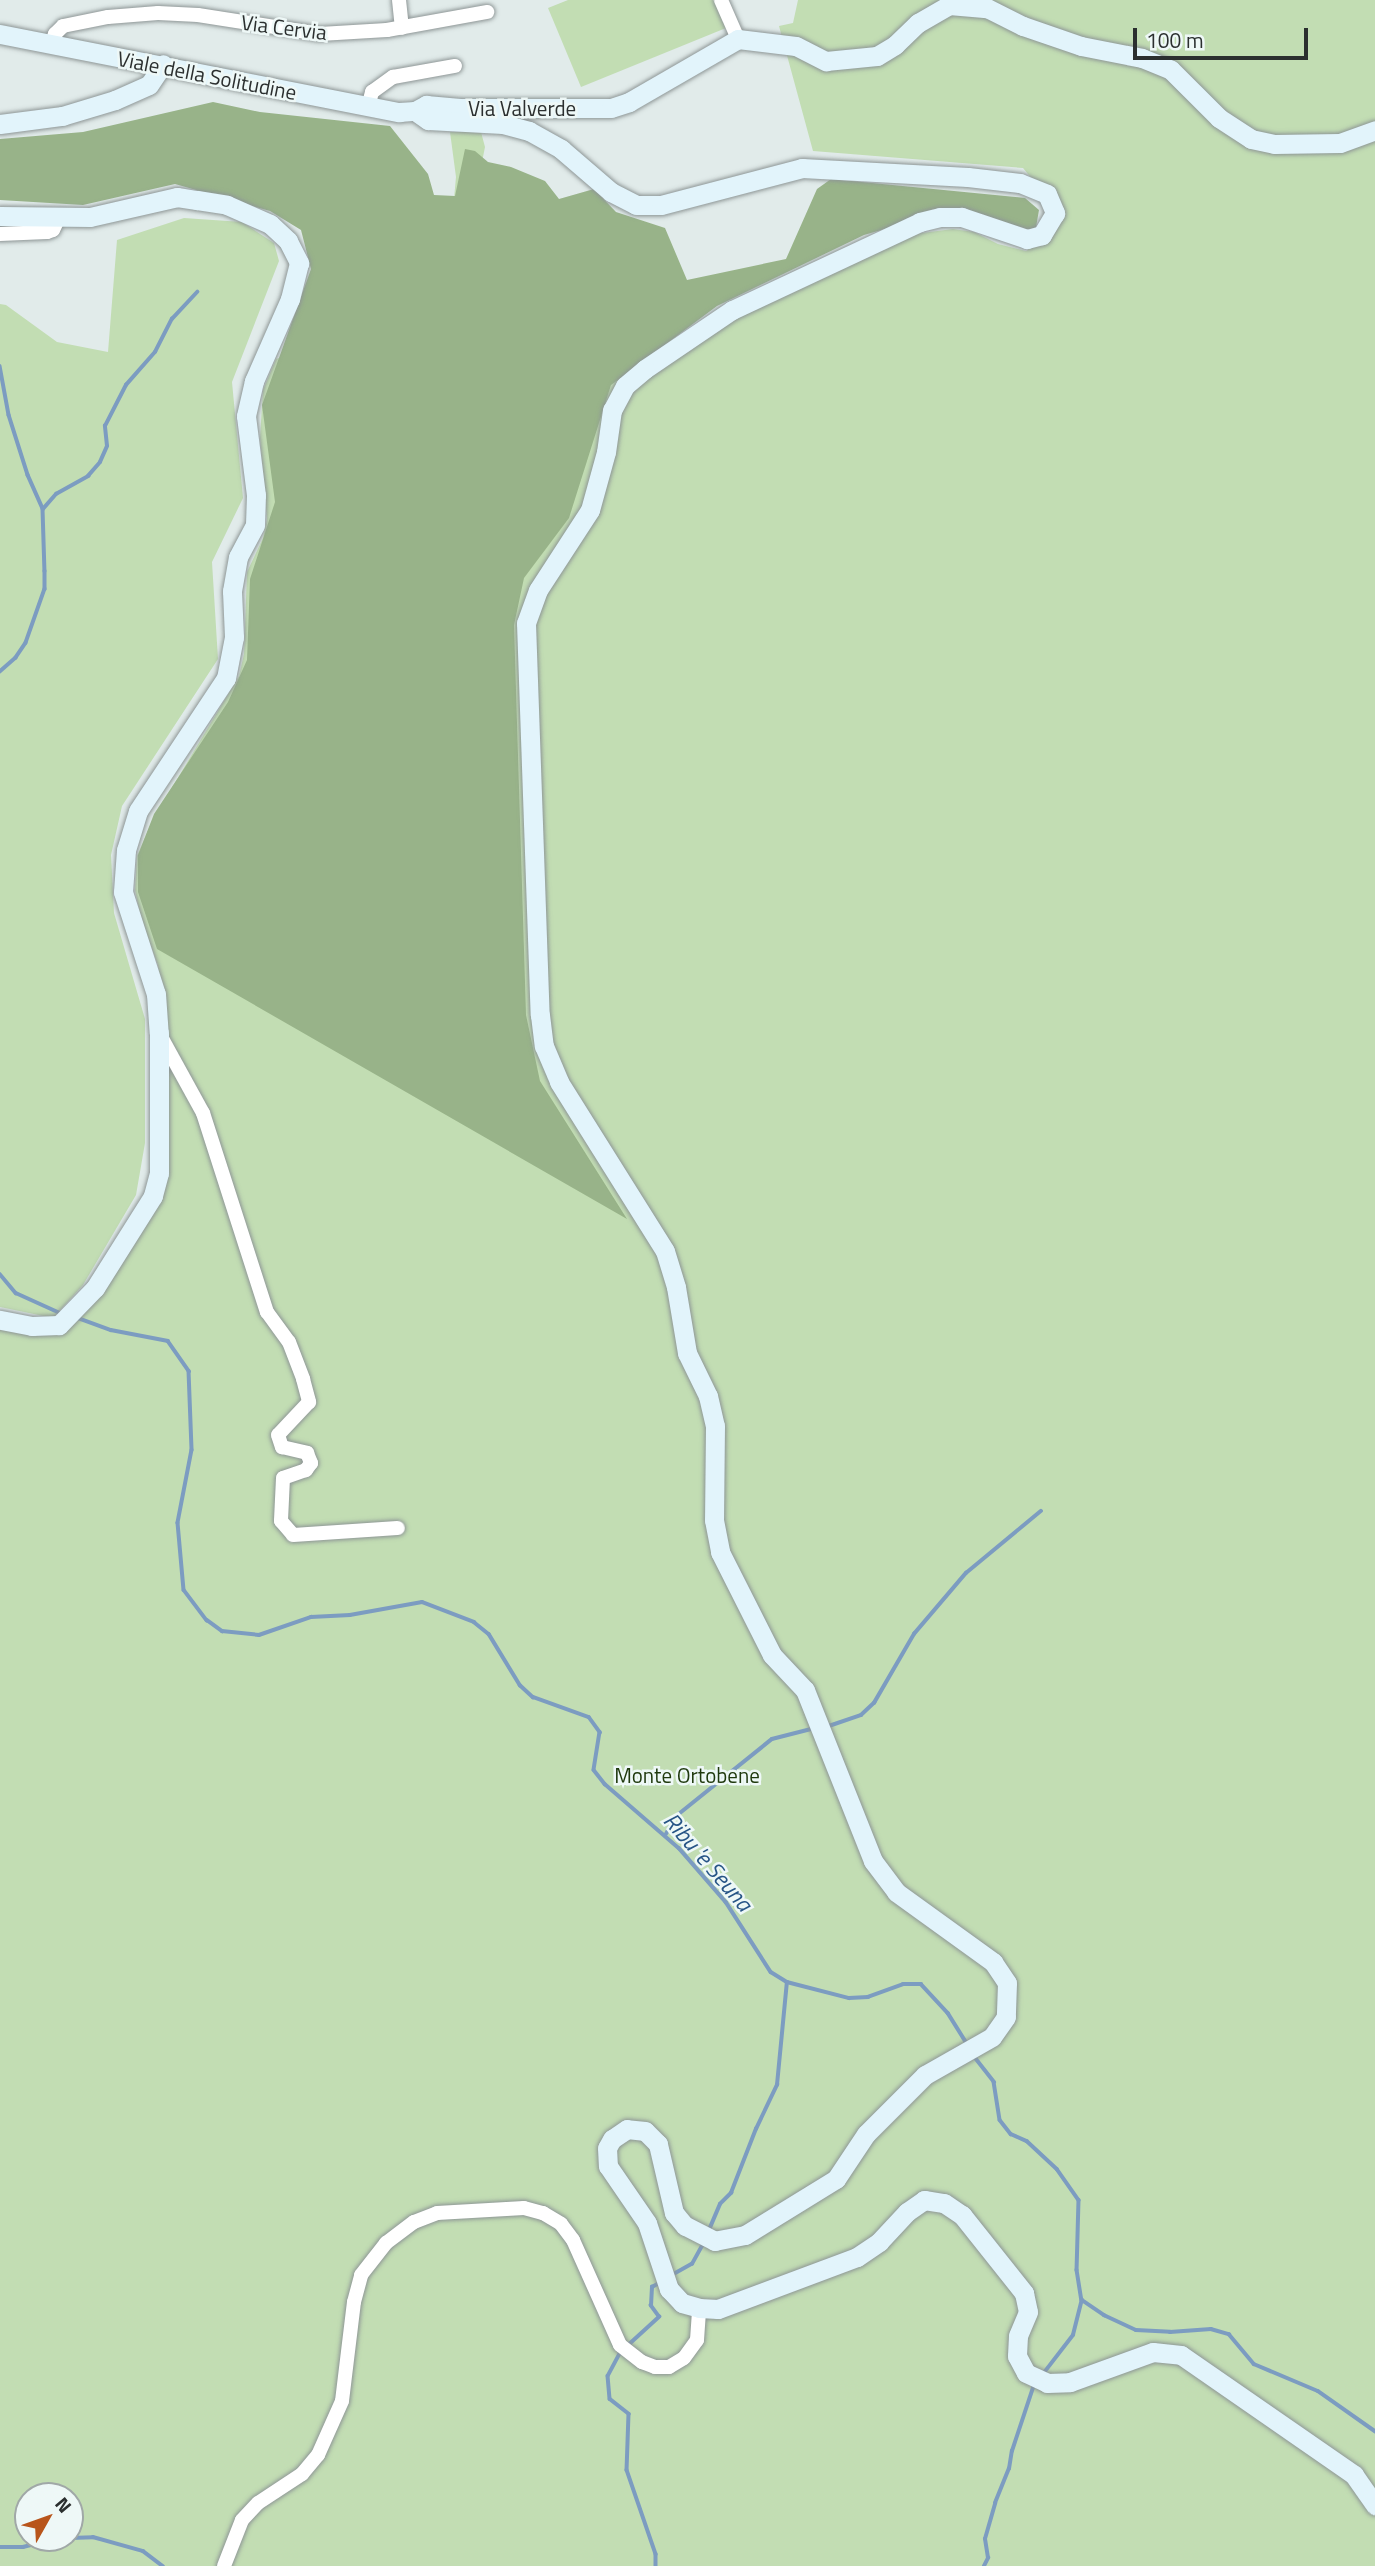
<!DOCTYPE html>
<html>
<head>
<meta charset="utf-8">
<style>
	body { margin:0 }
	#map { position:relative; width:1375px; height:2566px; overflow:hidden; background:#e1ebea; font-family:"Titillium Web",sans-serif }
	div>[style] { position:absolute }
	.green>* { inset:0; background:#c2ddb3 }
	.forest>* { inset:0; background:#98b389 }
	.stream>* { height:3.5px; margin:-1.75px; padding:0 1.75px; transform-origin:1.75px; border-radius:1.75px; background:#7c9cc1 }
	.roads { filter:drop-shadow(0 0 2px #8e9696) drop-shadow(0 0 2px #8e9696) }
	.street>* { height:14px; margin:-7px; padding:0 7px; transform-origin:7px; border-radius:7px; background:#fff }
	.secondary>* { height:19px; margin:-9.5px; padding:0 9.5px; transform-origin:9.5px; border-radius:9.5px; background:#e2f4fb }
	span { translate:-50% -50%; white-space:nowrap; text-align:center; line-height:1.15; -webkit-text-stroke:5px #eef8f7; paint-order:stroke }
	.street-label { font-size:21px; color:#2b2f2f }
	.park-label { font-size:21px; color:#1f390d }
	.water-label { font-size:23px; color:#275586; font-style:italic }
	.north { position:absolute; left:14px; top:2482px; width:70px; height:70px; box-sizing:border-box; background:#eef8f7; border:2px solid #a0a8a7; border-radius:50%; rotate:50deg; font-size:19px; font-weight:700; line-height:28px; text-align:center; color:#2b2f2f }
	.north::after { content:''; display:block; margin:auto; width:24px; height:32px; background:#b8551b; clip-path:polygon(50% 0,100% 100%,50% 72%,0 100%) }
	.scale { position:absolute; left:1133px; top:28px; width:175px; height:32px; box-sizing:border-box; border:4px solid #2b2f2f; border-top:0; padding-left:9px; font-size:21px; line-height:24px; white-space:nowrap; color:#2b2f2f; -webkit-text-stroke:5px #eef8f7; paint-order:stroke }
</style>
</head>
<body>
<div id="map">
	<div class="green">
		<div style="clip-path:polygon(568px 0,715px 0,726px 28px,581px 87px,548px 8px)"></div>
		<div style="clip-path:polygon(evenodd,798px 0,1375px 0,1375px 2566px,0 2566px,0 1327px,48px 1333px,143px 1229px,166px 1048px,158px 965px,142px 923px,135px 890px,137px 856px,152px 821px,239px 676px,244px 654px,247px 572px,263px 538px,267px 519px,260px 438px,263px 390px,276px 359px,344px 334px,454px 199px,456px 177px,450px 132px,481px 132px,485px 147px,482px 162px,638px 369px,653px 376px,714px 332px,767px 302px,914px 234px,953px 229px,974px 232px,998px 244px,1026px 251px,1052px 234px,1037px 185px,1023px 168px,813px 151px,779px 26px,793px 23px,798px 0,28px 2496px,70px 2496px,70px 2538px,28px 2538px,28px 2496px)"></div>
		<div style="clip-path:polygon(184px 218px,242px 222px,274px 243px,279px 261px,232px 382px,243px 498px,212px 562px,218px 659px,122px 806px,111px 855px,114px 913px,145px 1019px,145px 1143px,136px 1195px,83px 1285px,53px 1318px,0 1307px,0 304px,6px 305px,57px 342px,108px 352px,117px 240px)"></div>
	</div>
	<div class="forest">
		<div style="clip-path:polygon(213px 102px,260px 112px,390px 126px,428px 174px,434px 195px,455px 196px,465px 149px,475px 151px,488px 162px,511px 167px,545px 181px,559px 199px,594px 189px,616px 212px,665px 228px,687px 280px,786px 259px,817px 189px,831px 179px,1025px 198px,1039px 210px,1035px 233px,954px 209px,864px 235px,717px 306px,611px 385px,569px 518px,524px 578px,514px 625px,526px 1015px,540px 1081px,627px 1219px,157px 949px,138px 892px,138px 855px,154px 814px,228px 702px,247px 660px,250px 579px,275px 502px,262px 405px,311px 269px,301px 230px,270px 211px,175px 184px,83px 205px,0 200px,0 139px,83px 132px)"></div>
	</div>
	<div class="stream">
		<div style="left:0;top:366px;width:50px;rotate:79.6deg"></div>
		<div style="left:9px;top:415px;width:63px;rotate:72.4deg"></div>
		<div style="left:28px;top:475px;width:37px;rotate:66deg"></div>
		<div style="left:43px;top:509px;width:62px;rotate:88.2deg"></div>
		<div style="left:45px;top:571px;width:18px;rotate:90deg"></div>
		<div style="left:45px;top:589px;width:57px;rotate:109.4deg"></div>
		<div style="left:26px;top:643px;width:18px;rotate:124deg"></div>
		<div style="left:16px;top:658px;width:21px;rotate:139deg"></div>
		<div style="left:43px;top:509px;width:20px;rotate:-49deg"></div>
		<div style="left:56px;top:494px;width:37px;rotate:-29deg"></div>
		<div style="left:88px;top:476px;width:18px;rotate:-49deg"></div>
		<div style="left:100px;top:462px;width:17px;rotate:-66deg"></div>
		<div style="left:107px;top:446px;width:20px;rotate:-96deg"></div>
		<div style="left:105px;top:426px;width:46px;rotate:-62.9deg"></div>
		<div style="left:126px;top:385px;width:44px;rotate:-48.7deg"></div>
		<div style="left:155px;top:352px;width:37px;rotate:-63deg"></div>
		<div style="left:172px;top:319px;width:37px;rotate:-47deg"></div>
		<div style="left:0;top:1274px;width:25px;rotate:50deg"></div>
		<div style="left:16px;top:1293px;width:48px;rotate:24.4deg"></div>
		<div style="left:75px;top:1317px;width:38px;rotate:20deg"></div>
		<div style="left:111px;top:1330px;width:58px;rotate:10.9deg"></div>
		<div style="left:168px;top:1341px;width:37px;rotate:55deg"></div>
		<div style="left:189px;top:1371px;width:79px;rotate:87.8deg"></div>
		<div style="left:192px;top:1450px;width:74px;rotate:100.9deg"></div>
		<div style="left:178px;top:1523px;width:67px;rotate:84.9deg"></div>
		<div style="left:184px;top:1590px;width:38px;rotate:53deg"></div>
		<div style="left:207px;top:1620px;width:19px;rotate:36deg"></div>
		<div style="left:222px;top:1631px;width:37px;rotate:6deg"></div>
		<div style="left:259px;top:1635px;width:55px;rotate:-19.1deg"></div>
		<div style="left:311px;top:1617px;width:39px;rotate:-3deg"></div>
		<div style="left:350px;top:1615px;width:73px;rotate:-10.2deg"></div>
		<div style="left:422px;top:1602px;width:56px;rotate:21deg"></div>
		<div style="left:474px;top:1622px;width:19px;rotate:39deg"></div>
		<div style="left:489px;top:1634px;width:60px;rotate:58.7deg"></div>
		<div style="left:520px;top:1685px;width:18px;rotate:43deg"></div>
		<div style="left:533px;top:1697px;width:59px;rotate:19.7deg"></div>
		<div style="left:589px;top:1717px;width:19px;rotate:54deg"></div>
		<div style="left:600px;top:1732px;width:38px;rotate:99deg"></div>
		<div style="left:594px;top:1770px;width:18px;rotate:52deg"></div>
		<div style="left:605px;top:1784px;width:98px;rotate:40.9deg"></div>
		<div style="left:679px;top:1848px;width:72px;rotate:49deg"></div>
		<div style="left:726px;top:1902px;width:83px;rotate:57.3deg"></div>
		<div style="left:771px;top:1972px;width:19px;rotate:32deg"></div>
		<div style="left:787px;top:1982px;width:64px;rotate:14.5deg"></div>
		<div style="left:849px;top:1998px;width:19px;rotate:-3deg"></div>
		<div style="left:868px;top:1997px;width:37px;rotate:-20deg"></div>
		<div style="left:903px;top:1984px;width:18px"></div>
		<div style="left:921px;top:1984px;width:40px;rotate:47deg"></div>
		<div style="left:948px;top:2013px;width:36px;rotate:58deg"></div>
		<div style="left:826px;top:1727px;width:37px;rotate:-19deg"></div>
		<div style="left:861px;top:1715px;width:18px;rotate:-43deg"></div>
		<div style="left:874px;top:1703px;width:80px;rotate:-59.9deg"></div>
		<div style="left:914px;top:1634px;width:80px;rotate:-49.6deg"></div>
		<div style="left:966px;top:1573px;width:97px;rotate:-39.6deg"></div>
		<div style="left:666px;top:1834px;width:19px;rotate:-62deg"></div>
		<div style="left:675px;top:1817px;width:124px;rotate:-38.8deg"></div>
		<div style="left:772px;top:1739px;width:44px;rotate:-14.3deg"></div>
		<div style="left:974px;top:2056px;width:33px;rotate:52deg"></div>
		<div style="left:994px;top:2082px;width:38px;rotate:81deg"></div>
		<div style="left:1000px;top:2120px;width:18px;rotate:52deg"></div>
		<div style="left:1011px;top:2134px;width:17px;rotate:24deg"></div>
		<div style="left:1027px;top:2141px;width:41px;rotate:43deg"></div>
		<div style="left:1057px;top:2169px;width:38px;rotate:55deg"></div>
		<div style="left:1079px;top:2200px;width:70px;rotate:91.6deg"></div>
		<div style="left:1077px;top:2270px;width:30px;rotate:81deg"></div>
		<div style="left:1082px;top:2300px;width:27px;rotate:34deg"></div>
		<div style="left:1104px;top:2315px;width:35px;rotate:25deg"></div>
		<div style="left:1136px;top:2330px;width:34px;rotate:3deg"></div>
		<div style="left:1170px;top:2332px;width:41px;rotate:-4.2deg"></div>
		<div style="left:1211px;top:2329px;width:19px;rotate:16deg"></div>
		<div style="left:1229px;top:2334px;width:39px;rotate:50deg"></div>
		<div style="left:1254px;top:2364px;width:69px;rotate:22.9deg"></div>
		<div style="left:1318px;top:2391px;width:70px;rotate:35.1deg"></div>
		<div style="left:709px;top:2230px;width:28px;rotate:-67deg"></div>
		<div style="left:720px;top:2204px;width:16px;rotate:-45deg"></div>
		<div style="left:731px;top:2193px;width:69px;rotate:-68.7deg"></div>
		<div style="left:756px;top:2129px;width:49px;rotate:-64.5deg"></div>
		<div style="left:777px;top:2085px;width:103px;rotate:-84.5deg"></div>
		<div style="left:670px;top:2276px;width:25px;rotate:-29deg"></div>
		<div style="left:692px;top:2264px;width:23px;rotate:-61deg"></div>
		<div style="left:626px;top:2347px;width:45px;rotate:-42.3deg"></div>
		<div style="left:659px;top:2317px;width:14px;rotate:-126deg"></div>
		<div style="left:651px;top:2306px;width:19px;rotate:-87deg"></div>
		<div style="left:652px;top:2287px;width:10px;rotate:-29deg"></div>
		<div style="left:621px;top:2352px;width:27px;rotate:118deg"></div>
		<div style="left:608px;top:2376px;width:23px;rotate:85deg"></div>
		<div style="left:610px;top:2399px;width:24px;rotate:38deg"></div>
		<div style="left:629px;top:2414px;width:56px;rotate:92deg"></div>
		<div style="left:627px;top:2470px;width:89px;rotate:71deg"></div>
		<div style="left:656px;top:2554px;width:12px;rotate:90deg"></div>
		<div style="left:1043px;top:2374px;width:49px;rotate:-52.4deg"></div>
		<div style="left:1073px;top:2335px;width:36px;rotate:-76deg"></div>
		<div style="left:70px;top:2538px;width:23px;rotate:-2deg"></div>
		<div style="left:93px;top:2537px;width:52px;rotate:15.6deg"></div>
		<div style="left:143px;top:2551px;width:25px;rotate:37deg"></div>
		<div style="left:0;top:2547px;width:23px"></div>
		<div style="left:23px;top:2547px;width:37px;rotate:-14deg"></div>
		<div style="left:984px;top:2566px;width:9px;rotate:-63deg"></div>
		<div style="left:988px;top:2558px;width:19px;rotate:-99deg"></div>
		<div style="left:985px;top:2539px;width:37px;rotate:-74deg"></div>
		<div style="left:995px;top:2503px;width:37px;rotate:-68deg"></div>
		<div style="left:1009px;top:2469px;width:18px;rotate:-81deg"></div>
		<div style="left:1012px;top:2451px;width:70px;rotate:-71.6deg"></div>
	</div>
	<div class="roads">
		<div class="street">
			<div style="left:399px;top:0;width:28px;rotate:84deg"></div>
			<div style="left:721px;top:0;width:43px;rotate:66.4deg"></div>
			<div style="left:51px;top:46px;width:13px;rotate:-72deg"></div>
			<div style="left:55px;top:34px;width:11px;rotate:-45deg"></div>
			<div style="left:63px;top:26px;width:46px;rotate:-11.3deg"></div>
			<div style="left:108px;top:17px;width:50px;rotate:-4.6deg"></div>
			<div style="left:158px;top:13px;width:40px;rotate:2.9deg"></div>
			<div style="left:198px;top:15px;width:123px;rotate:8.9deg"></div>
			<div style="left:320px;top:34px;width:67px;rotate:-3.4deg"></div>
			<div style="left:387px;top:30px;width:102px;rotate:-10.2deg"></div>
			<div style="left:368px;top:107px;width:16px;rotate:-75deg"></div>
			<div style="left:372px;top:92px;width:26px;rotate:-36deg"></div>
			<div style="left:393px;top:77px;width:63px;rotate:-10.1deg"></div>
			<div style="left:0;top:234px;width:47px;rotate:-2.4deg"></div>
			<div style="left:47px;top:232px;width:6px;rotate:-18deg"></div>
			<div style="left:53px;top:230px;width:14px;rotate:-65deg"></div>
			<div style="left:159px;top:1033px;width:91px;rotate:61.2deg"></div>
			<div style="left:203px;top:1113px;width:209px;rotate:72.2deg"></div>
			<div style="left:267px;top:1312px;width:37px;rotate:54deg"></div>
			<div style="left:289px;top:1342px;width:40px;rotate:69deg"></div>
			<div style="left:303px;top:1379px;width:24px;rotate:75deg"></div>
			<div style="left:309px;top:1402px;width:45px;rotate:133.2deg"></div>
			<div style="left:278px;top:1435px;width:13px;rotate:72deg"></div>
			<div style="left:282px;top:1447px;width:26px;rotate:13deg"></div>
			<div style="left:307px;top:1453px;width:11px;rotate:68deg"></div>
			<div style="left:311px;top:1463px;width:9px;rotate:126deg"></div>
			<div style="left:306px;top:1470px;width:24px;rotate:161deg"></div>
			<div style="left:283px;top:1478px;width:43px;rotate:92.7deg"></div>
			<div style="left:281px;top:1521px;width:18px;rotate:49deg"></div>
			<div style="left:293px;top:1535px;width:105px;rotate:-3.8deg"></div>
			<div style="left:224px;top:2566px;width:49px;rotate:-68.6deg"></div>
			<div style="left:242px;top:2520px;width:23px;rotate:-47deg"></div>
			<div style="left:258px;top:2503px;width:53px;rotate:-33.4deg"></div>
			<div style="left:302px;top:2474px;width:25px;rotate:-50deg"></div>
			<div style="left:318px;top:2455px;width:59px;rotate:-66deg"></div>
			<div style="left:342px;top:2401px;width:100px;rotate:-83.1deg"></div>
			<div style="left:354px;top:2302px;width:28px;rotate:-75deg"></div>
			<div style="left:361px;top:2275px;width:41px;rotate:-52deg"></div>
			<div style="left:386px;top:2243px;width:35px;rotate:-37deg"></div>
			<div style="left:414px;top:2222px;width:25px;rotate:-21deg"></div>
			<div style="left:437px;top:2213px;width:87px;rotate:-3.3deg"></div>
			<div style="left:524px;top:2208px;width:20px;rotate:15deg"></div>
			<div style="left:543px;top:2213px;width:21px;rotate:31deg"></div>
			<div style="left:561px;top:2224px;width:20px;rotate:53deg"></div>
			<div style="left:573px;top:2240px;width:115px;rotate:65.9deg"></div>
			<div style="left:620px;top:2345px;width:28px;rotate:38deg"></div>
			<div style="left:642px;top:2362px;width:14px;rotate:21deg"></div>
			<div style="left:655px;top:2367px;width:14px"></div>
			<div style="left:669px;top:2367px;width:17px;rotate:-31deg"></div>
			<div style="left:684px;top:2358px;width:22px;rotate:-54deg"></div>
			<div style="left:697px;top:2340px;width:32px;rotate:-86deg"></div>
		</div>
		<div class="secondary">
			<div style="left:0;top:34px;width:407px;rotate:11.1deg"></div>
			<div style="left:399px;top:112px;width:16px;rotate:-4deg"></div>
			<div style="left:415px;top:111px;width:13px;rotate:-29deg"></div>
			<div style="left:426px;top:105px;width:37px;rotate:5deg"></div>
			<div style="left:463px;top:108px;width:148px"></div>
			<div style="left:611px;top:108px;width:19px;rotate:-18deg"></div>
			<div style="left:629px;top:102px;width:126px;rotate:-30deg"></div>
			<div style="left:738px;top:39px;width:58px;rotate:6.9deg"></div>
			<div style="left:796px;top:46px;width:34px;rotate:27deg"></div>
			<div style="left:826px;top:61px;width:51px;rotate:-5.6deg"></div>
			<div style="left:877px;top:56px;width:21px;rotate:-31deg"></div>
			<div style="left:895px;top:45px;width:32px;rotate:-44deg"></div>
			<div style="left:918px;top:23px;width:36px;rotate:-30deg"></div>
			<div style="left:949px;top:5px;width:38px;rotate:5deg"></div>
			<div style="left:987px;top:8px;width:40px;rotate:26.6deg"></div>
			<div style="left:1023px;top:26px;width:61px;rotate:19deg"></div>
			<div style="left:1081px;top:46px;width:62px;rotate:11.1deg"></div>
			<div style="left:1142px;top:58px;width:31px;rotate:22deg"></div>
			<div style="left:1171px;top:70px;width:68px;rotate:45deg"></div>
			<div style="left:1219px;top:118px;width:38px;rotate:33deg"></div>
			<div style="left:1251px;top:139px;width:24px;rotate:12deg"></div>
			<div style="left:1274px;top:144px;width:66px;rotate:-0.9deg"></div>
			<div style="left:1340px;top:143px;width:37px;rotate:-20deg"></div>
			<div style="left:415px;top:111px;width:16px;rotate:35deg"></div>
			<div style="left:428px;top:120px;width:75px;rotate:3.1deg"></div>
			<div style="left:503px;top:124px;width:27px;rotate:15deg"></div>
			<div style="left:529px;top:131px;width:37px;rotate:29deg"></div>
			<div style="left:561px;top:149px;width:66px;rotate:40.7deg"></div>
			<div style="left:611px;top:192px;width:28px;rotate:27deg"></div>
			<div style="left:636px;top:205px;width:25px"></div>
			<div style="left:661px;top:205px;width:146px;rotate:-14.7deg"></div>
			<div style="left:802px;top:168px;width:166px;rotate:3.1deg"></div>
			<div style="left:968px;top:177px;width:52px;rotate:6.6deg"></div>
			<div style="left:1020px;top:183px;width:29px;rotate:22deg"></div>
			<div style="left:1047px;top:194px;width:21px;rotate:67deg"></div>
			<div style="left:1055px;top:213px;width:26px;rotate:121deg"></div>
			<div style="left:1042px;top:235px;width:16px;rotate:165deg"></div>
			<div style="left:1027px;top:239px;width:69px;rotate:-161.3deg"></div>
			<div style="left:962px;top:217px;width:22px;rotate:180deg"></div>
			<div style="left:940px;top:217px;width:21px;rotate:166deg"></div>
			<div style="left:920px;top:222px;width:208px;rotate:154.9deg"></div>
			<div style="left:732px;top:310px;width:105px;rotate:145.9deg"></div>
			<div style="left:645px;top:369px;width:26px;rotate:140deg"></div>
			<div style="left:625px;top:386px;width:27px;rotate:118deg"></div>
			<div style="left:612px;top:410px;width:42px;rotate:98.1deg"></div>
			<div style="left:606px;top:452px;width:60px;rotate:105.4deg"></div>
			<div style="left:590px;top:510px;width:95px;rotate:123deg"></div>
			<div style="left:538px;top:590px;width:35px;rotate:110deg"></div>
			<div style="left:526px;top:623px;width:392px;rotate:88deg"></div>
			<div style="left:540px;top:1015px;width:31px;rotate:83deg"></div>
			<div style="left:544px;top:1046px;width:39px;rotate:67deg"></div>
			<div style="left:559px;top:1082px;width:199px;rotate:57.9deg"></div>
			<div style="left:665px;top:1251px;width:38px;rotate:73deg"></div>
			<div style="left:676px;top:1287px;width:67px;rotate:80.5deg"></div>
			<div style="left:687px;top:1353px;width:48px;rotate:64deg"></div>
			<div style="left:708px;top:1396px;width:31px;rotate:77deg"></div>
			<div style="left:715px;top:1426px;width:94px;rotate:90.6deg"></div>
			<div style="left:714px;top:1520px;width:33px;rotate:79deg"></div>
			<div style="left:720px;top:1552px;width:115px;rotate:63.2deg"></div>
			<div style="left:772px;top:1655px;width:48px;rotate:46.7deg"></div>
			<div style="left:805px;top:1690px;width:184px;rotate:68.3deg"></div>
			<div style="left:873px;top:1861px;width:39px;rotate:53deg"></div>
			<div style="left:896px;top:1892px;width:120px;rotate:35.8deg"></div>
			<div style="left:993px;top:1962px;width:25px;rotate:56deg"></div>
			<div style="left:1007px;top:1983px;width:34px;rotate:92deg"></div>
			<div style="left:1006px;top:2017px;width:24px;rotate:125deg"></div>
			<div style="left:992px;top:2037px;width:77px;rotate:150.4deg"></div>
			<div style="left:925px;top:2075px;width:83px;rotate:135deg"></div>
			<div style="left:866px;top:2134px;width:54px;rotate:123.7deg"></div>
			<div style="left:836px;top:2179px;width:107px;rotate:148.4deg"></div>
			<div style="left:745px;top:2235px;width:31px;rotate:169deg"></div>
			<div style="left:715px;top:2241px;width:34px;rotate:-153deg"></div>
			<div style="left:685px;top:2226px;width:17px;rotate:-130deg"></div>
			<div style="left:674px;top:2213px;width:71px;rotate:-103.1deg"></div>
			<div style="left:658px;top:2144px;width:18px;rotate:-135deg"></div>
			<div style="left:645px;top:2131px;width:18px;rotate:-174deg"></div>
			<div style="left:627px;top:2129px;width:18px;rotate:146deg"></div>
			<div style="left:612px;top:2139px;width:10px;rotate:119deg"></div>
			<div style="left:607px;top:2148px;width:18px;rotate:87deg"></div>
			<div style="left:608px;top:2166px;width:69px;rotate:55.6deg"></div>
			<div style="left:647px;top:2223px;width:70px;rotate:71.6deg"></div>
			<div style="left:669px;top:2289px;width:19px;rotate:47deg"></div>
			<div style="left:682px;top:2303px;width:18px;rotate:16deg"></div>
			<div style="left:699px;top:2308px;width:19px;rotate:3deg"></div>
			<div style="left:718px;top:2309px;width:148px;rotate:-20.5deg"></div>
			<div style="left:857px;top:2257px;width:27px;rotate:-34deg"></div>
			<div style="left:879px;top:2242px;width:41px;rotate:-47deg"></div>
			<div style="left:907px;top:2212px;width:21px;rotate:-35deg"></div>
			<div style="left:924px;top:2200px;width:20px;rotate:9deg"></div>
			<div style="left:944px;top:2203px;width:22px;rotate:34deg"></div>
			<div style="left:962px;top:2215px;width:100px;rotate:51.5deg"></div>
			<div style="left:1024px;top:2293px;width:19px;rotate:78deg"></div>
			<div style="left:1028px;top:2312px;width:26px;rotate:113deg"></div>
			<div style="left:1018px;top:2336px;width:20px;rotate:93deg"></div>
			<div style="left:1017px;top:2356px;width:19px;rotate:62deg"></div>
			<div style="left:1026px;top:2373px;width:23px;rotate:25deg"></div>
			<div style="left:1047px;top:2383px;width:23px;rotate:-2deg"></div>
			<div style="left:1070px;top:2382px;width:88px;rotate:-19.9deg"></div>
			<div style="left:1153px;top:2352px;width:28px;rotate:6deg"></div>
			<div style="left:1181px;top:2355px;width:211px;rotate:34.7deg"></div>
			<div style="left:1354px;top:2475px;width:37px;rotate:55deg"></div>
			<div style="left:0;top:124px;width:63px;rotate:-7.4deg"></div>
			<div style="left:62px;top:116px;width:55px;rotate:-16.8deg"></div>
			<div style="left:115px;top:100px;width:37px;rotate:-24deg"></div>
			<div style="left:149px;top:85px;width:25px;rotate:-56deg"></div>
			<div style="left:0;top:216px;width:90px;rotate:0.6deg"></div>
			<div style="left:90px;top:217px;width:89px;rotate:-12.9deg"></div>
			<div style="left:177px;top:197px;width:20px;rotate:9deg"></div>
			<div style="left:197px;top:200px;width:30px;rotate:9deg"></div>
			<div style="left:227px;top:205px;width:47px;rotate:23.8deg"></div>
			<div style="left:270px;top:224px;width:25px;rotate:43deg"></div>
			<div style="left:288px;top:241px;width:25px;rotate:63deg"></div>
			<div style="left:299px;top:263px;width:37px;rotate:104deg"></div>
			<div style="left:290px;top:299px;width:90px;rotate:113.7deg"></div>
			<div style="left:254px;top:381px;width:36px;rotate:103deg"></div>
			<div style="left:246px;top:416px;width:80px;rotate:82.8deg"></div>
			<div style="left:256px;top:495px;width:30px;rotate:92deg"></div>
			<div style="left:255px;top:525px;width:36px;rotate:118deg"></div>
			<div style="left:238px;top:557px;width:35px;rotate:100deg"></div>
			<div style="left:232px;top:591px;width:46px;rotate:87.5deg"></div>
			<div style="left:234px;top:637px;width:42px;rotate:101deg"></div>
			<div style="left:226px;top:678px;width:159px;rotate:123.5deg"></div>
			<div style="left:138px;top:811px;width:41px;rotate:107.1deg"></div>
			<div style="left:126px;top:850px;width:42px;rotate:94.1deg"></div>
			<div style="left:123px;top:892px;width:107px;rotate:72.1deg"></div>
			<div style="left:156px;top:994px;width:39px;rotate:86deg"></div>
			<div style="left:159px;top:1033px;width:140px;rotate:90deg"></div>
			<div style="left:159px;top:1173px;width:24px;rotate:105deg"></div>
			<div style="left:153px;top:1196px;width:109px;rotate:122.2deg"></div>
			<div style="left:95px;top:1288px;width:52px;rotate:134.2deg"></div>
			<div style="left:59px;top:1325px;width:27px;rotate:178deg"></div>
			<div style="left:32px;top:1326px;width:33px;rotate:-169deg"></div>
		</div>
	</div>
	<div class="street-label">
		<span style="left:284px;top:27px;rotate:7deg">Via Cervia</span>
		<span style="left:207px;top:75px;rotate:11deg">Viale della Solitudine</span>
		<span style="left:522px;top:108px">Via Valverde</span>
	</div>
	<div class="park-label">
		<span style="left:687px;top:1775px">Monte Ortobene</span>
	</div>
	<div class="water-label">
		<span style="left:708px;top:1862px;rotate:49deg">Ribu 'e Seuna</span>
	</div>
	<div class="north">N</div>
	<div class="scale">100 m</div>
</div>
</body>
</html>
